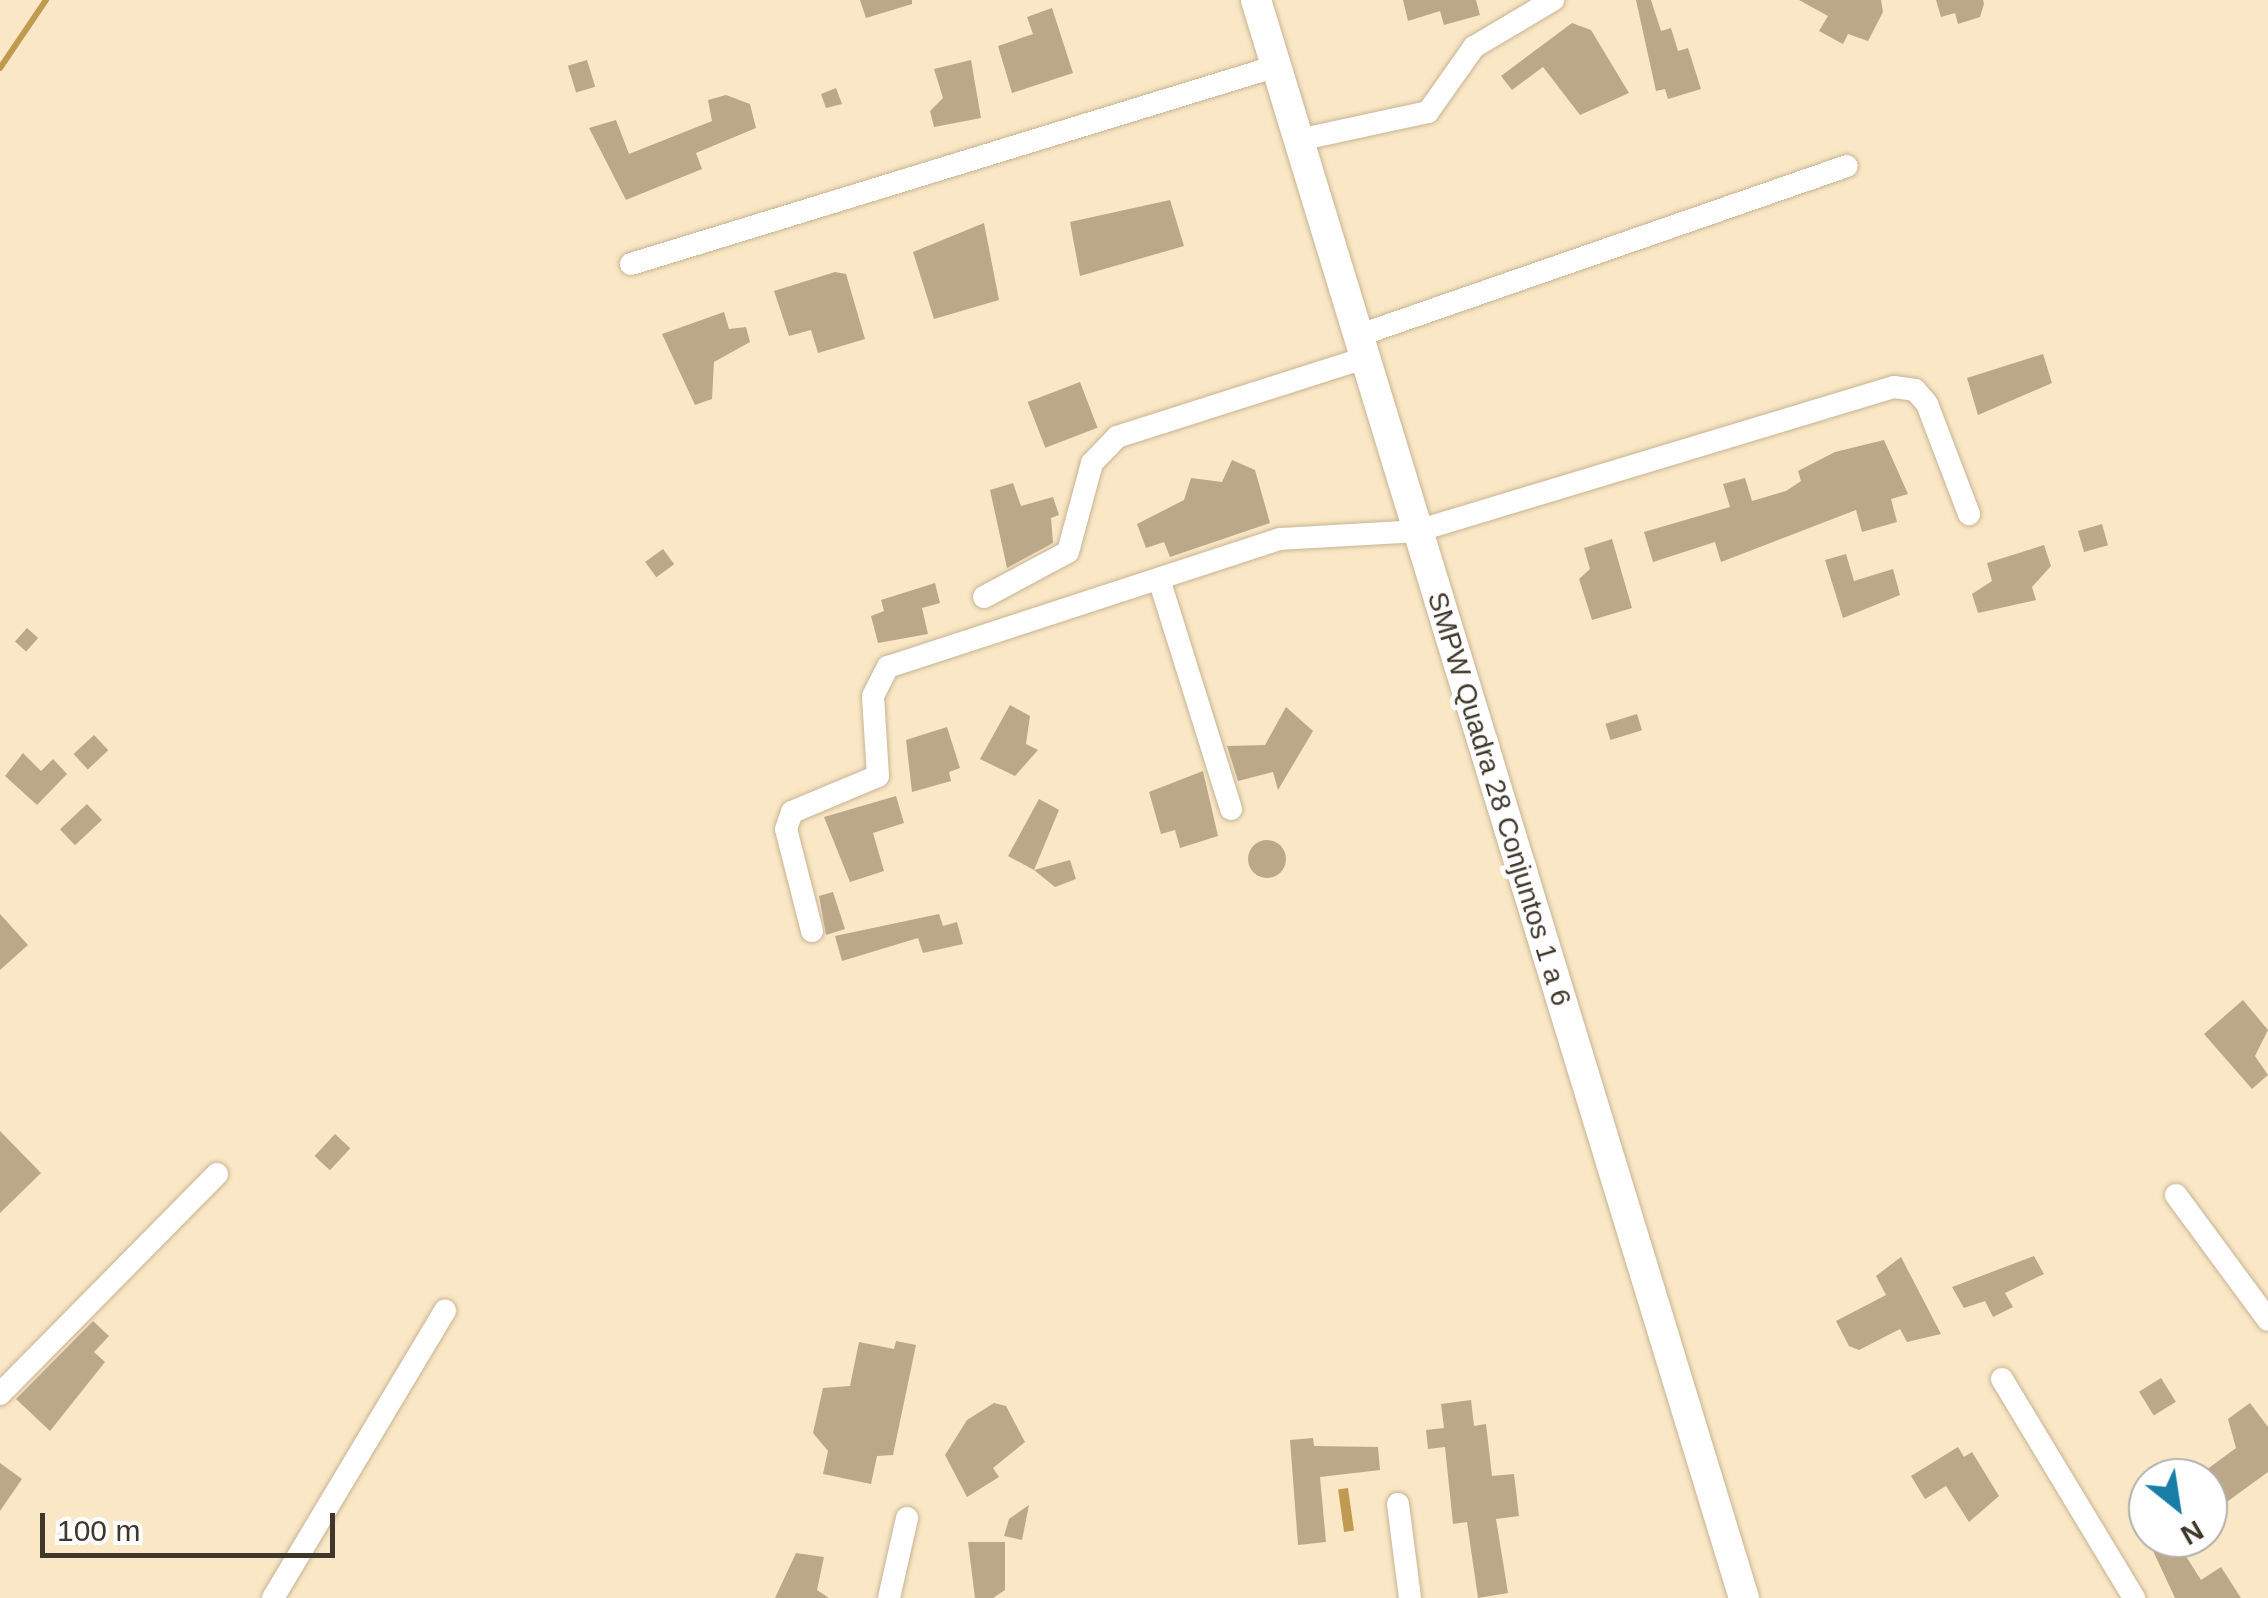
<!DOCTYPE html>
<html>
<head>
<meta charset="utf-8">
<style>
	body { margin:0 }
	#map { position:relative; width:2268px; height:1598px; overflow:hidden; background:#fae7c5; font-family:Helvetica,sans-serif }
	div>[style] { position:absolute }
	.water>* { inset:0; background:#bf9a50; transform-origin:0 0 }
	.stream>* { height:6px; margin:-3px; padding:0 3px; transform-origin:3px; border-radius:3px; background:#bf9a50 }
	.building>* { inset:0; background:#baa888; transform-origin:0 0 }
	.round { border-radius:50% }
	.roads { filter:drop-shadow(0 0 2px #c6b493) drop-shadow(0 0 2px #c6b493) }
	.minor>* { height:22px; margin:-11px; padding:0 11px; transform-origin:11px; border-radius:11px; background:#fff }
	.tertiary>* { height:30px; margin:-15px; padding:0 15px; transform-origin:15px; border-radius:15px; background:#fff }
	span { translate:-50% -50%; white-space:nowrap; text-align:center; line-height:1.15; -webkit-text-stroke:10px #fff; paint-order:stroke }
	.street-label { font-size:28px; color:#3f372a }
	.north { position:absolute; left:2128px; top:1458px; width:100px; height:100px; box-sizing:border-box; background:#fff; border:2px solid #b2afaa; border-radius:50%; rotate:150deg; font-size:28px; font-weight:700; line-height:40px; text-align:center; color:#3f372a }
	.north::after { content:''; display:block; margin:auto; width:35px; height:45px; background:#187ea8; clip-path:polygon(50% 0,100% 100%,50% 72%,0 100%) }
	.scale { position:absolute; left:40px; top:1513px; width:295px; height:45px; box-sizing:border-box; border:5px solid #3f372a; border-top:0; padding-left:12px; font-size:30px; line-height:35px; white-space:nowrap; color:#3f372a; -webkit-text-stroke:8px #fff; paint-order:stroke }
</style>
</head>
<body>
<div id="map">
	<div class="water">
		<div style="left:1348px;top:1488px;width:43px;height:10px;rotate:82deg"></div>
	</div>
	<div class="stream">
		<div style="left:0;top:68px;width:82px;rotate:-55.9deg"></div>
	</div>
	<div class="building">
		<div style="clip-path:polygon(860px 0,912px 0,912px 4px,866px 18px)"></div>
		<div style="clip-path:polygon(1403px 0,1476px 0,1480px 15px,1444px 25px,1440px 11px,1408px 21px)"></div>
		<div style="clip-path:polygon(1636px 0,1651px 0,1661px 31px,1671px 28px,1678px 51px,1688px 48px,1701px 89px,1668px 99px,1665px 89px,1656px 91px)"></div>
		<div style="clip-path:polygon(1799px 0,1881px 0,1883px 12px,1868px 41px,1848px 34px,1843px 44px,1819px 31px,1828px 16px)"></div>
		<div style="clip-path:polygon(1936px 0,1983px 0,1984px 4px,1980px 17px,1958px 24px,1955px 13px,1941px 17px)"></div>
		<div style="clip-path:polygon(1052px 8px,1073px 73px,1012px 93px,998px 46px,1033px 34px,1027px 17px)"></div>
		<div style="clip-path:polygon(1572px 23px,1591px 30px,1629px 93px,1580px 115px,1543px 67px,1512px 90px,1501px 76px)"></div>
		<div style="left:587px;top:60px;width:28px;height:20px;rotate:73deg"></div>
		<div style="clip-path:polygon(971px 60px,981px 118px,934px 127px,930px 111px,943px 98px,934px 69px)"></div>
		<div style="clip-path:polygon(836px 88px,842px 104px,826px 108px,821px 94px)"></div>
		<div style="clip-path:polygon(726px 95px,750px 104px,756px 128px,696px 153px,702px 169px,626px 200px,589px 128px,616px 120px,629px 154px,712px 121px,708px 100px)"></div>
		<div style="clip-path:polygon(1170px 200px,1184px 246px,1080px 276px,1070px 222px)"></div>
		<div style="clip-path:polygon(984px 223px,999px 300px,934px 319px,913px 252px)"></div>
		<div style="clip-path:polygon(835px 272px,846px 274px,865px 339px,818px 353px,811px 330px,789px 336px,774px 291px)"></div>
		<div style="clip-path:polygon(724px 312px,729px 329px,746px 327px,750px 342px,714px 362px,712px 399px,695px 405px,662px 334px)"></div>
		<div style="clip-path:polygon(2043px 354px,2052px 383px,1978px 415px,1967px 378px)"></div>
		<div style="left:1080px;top:382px;width:49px;height:56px;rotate:69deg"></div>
		<div style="clip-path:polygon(1884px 440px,1908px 494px,1891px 499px,1897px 522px,1862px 532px,1856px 510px,1721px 562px,1715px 542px,1653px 562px,1644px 532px,1730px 507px,1723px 484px,1745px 478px,1752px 501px,1786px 491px,1801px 481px,1798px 471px,1835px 452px)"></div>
		<div style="clip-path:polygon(1232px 460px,1255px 470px,1270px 523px,1170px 557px,1164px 542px,1146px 548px,1137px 524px,1184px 500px,1191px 478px,1222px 482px)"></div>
		<div style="clip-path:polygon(1013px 483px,1021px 506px,1053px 497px,1059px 515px,1051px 518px,1053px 543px,1007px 568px,990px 490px)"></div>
		<div style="left:2102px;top:524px;width:22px;height:25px;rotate:74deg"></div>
		<div style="clip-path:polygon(1612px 539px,1632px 608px,1592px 620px,1579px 579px,1590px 569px,1584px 548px)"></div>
		<div style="clip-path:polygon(2044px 545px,2051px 566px,2032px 587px,2036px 600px,1978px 613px,1972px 594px,1992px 581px,1987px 563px)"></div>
		<div style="left:663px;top:549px;width:19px;height:22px;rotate:54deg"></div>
		<div style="clip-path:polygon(1846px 554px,1854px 581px,1893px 569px,1900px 595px,1843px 618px,1825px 560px)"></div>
		<div style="clip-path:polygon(935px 583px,940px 603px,922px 608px,928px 634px,878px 643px,871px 616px,884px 611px,881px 600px)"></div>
		<div style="left:27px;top:628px;width:15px;height:18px;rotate:42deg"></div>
		<div style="clip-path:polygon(1010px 705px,1030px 716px,1026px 744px,1038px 750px,1015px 776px,980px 759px)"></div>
		<div style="clip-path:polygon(1286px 707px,1313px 731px,1278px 790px,1273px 772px,1238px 781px,1227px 746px,1265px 745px)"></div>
		<div style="left:1637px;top:714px;width:17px;height:33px;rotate:73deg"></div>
		<div style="clip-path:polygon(947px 727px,960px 768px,949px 772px,951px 781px,912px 792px,906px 740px)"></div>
		<div style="left:94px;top:735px;width:21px;height:28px;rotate:47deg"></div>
		<div style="clip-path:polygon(23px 753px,41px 771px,53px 759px,67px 774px,37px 805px,5px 776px)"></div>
		<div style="clip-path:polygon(1203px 771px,1218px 836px,1180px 848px,1175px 830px,1161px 834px,1149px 792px)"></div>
		<div style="clip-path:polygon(896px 796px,904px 823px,873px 833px,884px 871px,850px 882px,824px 817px)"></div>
		<div style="clip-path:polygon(1039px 799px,1059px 810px,1034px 870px,1008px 856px)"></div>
		<div style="left:87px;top:804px;width:22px;height:37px;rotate:47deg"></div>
		<div class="round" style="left:1248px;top:840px;width:38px;height:38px"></div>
		<div style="clip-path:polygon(1070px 860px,1076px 879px,1055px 887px,1034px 870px)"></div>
		<div style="clip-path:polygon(833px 892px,845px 929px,826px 935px,819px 896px)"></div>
		<div style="clip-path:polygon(0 914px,28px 945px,0 970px)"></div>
		<div style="clip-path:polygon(939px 914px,943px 926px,957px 922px,963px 944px,923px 953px,918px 938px,842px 961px,835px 936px)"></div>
		<div style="clip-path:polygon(2243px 1000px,2268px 1030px,2255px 1056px,2268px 1075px,2252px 1089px,2204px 1034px)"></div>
		<div style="clip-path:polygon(0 1131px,41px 1173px,0 1213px)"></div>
		<div style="left:335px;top:1134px;width:21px;height:30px;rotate:43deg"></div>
		<div style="clip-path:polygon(2034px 1256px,2044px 1274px,2005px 1293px,2013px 1307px,1993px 1317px,1985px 1301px,1964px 1308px,1952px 1287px)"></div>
		<div style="clip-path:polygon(1901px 1257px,1941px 1334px,1907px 1342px,1900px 1329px,1859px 1350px,1849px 1346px,1836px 1321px,1886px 1295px,1876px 1276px)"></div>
		<div style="clip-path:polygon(93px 1321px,109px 1336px,94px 1352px,105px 1362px,50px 1431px,16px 1399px)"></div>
		<div style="clip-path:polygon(896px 1341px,916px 1345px,893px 1455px,877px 1456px,871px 1484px,823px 1474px,828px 1451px,813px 1433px,823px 1388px,850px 1386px,859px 1342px,894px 1349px)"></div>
		<div style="left:2161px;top:1378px;width:28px;height:26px;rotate:58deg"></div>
		<div style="clip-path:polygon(1471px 1400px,1474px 1426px,1486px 1424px,1492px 1476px,1514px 1474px,1519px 1516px,1496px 1519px,1508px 1593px,1478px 1598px,1467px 1522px,1453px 1524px,1445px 1447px,1428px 1449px,1426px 1430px,1444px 1428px,1441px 1404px)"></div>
		<div style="clip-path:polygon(994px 1403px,1006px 1406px,1025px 1442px,993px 1468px,999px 1477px,967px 1497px,945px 1455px,967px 1420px)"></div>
		<div style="clip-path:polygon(2250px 1403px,2268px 1427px,2268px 1472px,2224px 1504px,2202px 1473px,2236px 1448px,2228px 1419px)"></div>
		<div style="clip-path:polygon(1313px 1438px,1314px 1446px,1378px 1447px,1380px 1470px,1320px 1477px,1326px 1542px,1298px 1545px,1290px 1440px)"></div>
		<div style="clip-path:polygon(1958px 1447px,1964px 1457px,1972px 1452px,1999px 1496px,1969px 1522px,1946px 1486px,1925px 1499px,1911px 1476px)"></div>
		<div style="clip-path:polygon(0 1463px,22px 1479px,0 1511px)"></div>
		<div style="clip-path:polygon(1029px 1505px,1022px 1540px,1004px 1536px,1009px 1519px)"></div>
		<div style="clip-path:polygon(2147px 1538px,2182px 1550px,2201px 1580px,2221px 1567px,2241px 1598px,2175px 1598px)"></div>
		<div style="clip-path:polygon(968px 1542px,1005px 1542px,1005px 1590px,993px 1598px,975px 1598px)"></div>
		<div style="clip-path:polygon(796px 1553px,824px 1557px,817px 1590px,829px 1598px,775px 1598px)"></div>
	</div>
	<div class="roads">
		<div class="minor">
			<div style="left:1303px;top:139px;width:128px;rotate:-12.2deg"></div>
			<div style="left:1428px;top:112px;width:80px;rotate:-54.7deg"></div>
			<div style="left:1474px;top:47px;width:92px;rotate:-30.7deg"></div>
			<div style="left:631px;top:264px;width:676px;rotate:-17.04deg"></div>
			<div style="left:1360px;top:335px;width:515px;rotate:-19.14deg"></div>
			<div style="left:1159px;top:579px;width:241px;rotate:72.6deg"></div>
			<div style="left:984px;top:597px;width:95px;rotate:-28.2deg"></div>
			<div style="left:1068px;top:552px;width:92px;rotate:-74.9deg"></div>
			<div style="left:1092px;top:463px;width:36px;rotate:-46deg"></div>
			<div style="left:1117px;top:437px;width:260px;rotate:-17.7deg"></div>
			<div style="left:812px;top:931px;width:105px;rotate:-104.3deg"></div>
			<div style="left:786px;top:829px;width:18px;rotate:-71deg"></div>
			<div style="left:792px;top:812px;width:93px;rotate:-22.7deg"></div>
			<div style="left:878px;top:776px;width:80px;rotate:-93.6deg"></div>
			<div style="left:873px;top:696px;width:33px;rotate:-63deg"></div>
			<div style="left:888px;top:667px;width:412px;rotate:-18.1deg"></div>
			<div style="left:1280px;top:539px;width:137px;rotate:-3.3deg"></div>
			<div style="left:1417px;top:531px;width:498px;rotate:-16.8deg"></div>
			<div style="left:1894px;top:387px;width:21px;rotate:8deg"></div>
			<div style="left:1915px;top:390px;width:18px;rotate:49deg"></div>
			<div style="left:1927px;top:404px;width:118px;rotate:69.1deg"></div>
			<div style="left:2176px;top:1195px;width:155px;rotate:53.6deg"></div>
			<div style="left:2002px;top:1379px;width:256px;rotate:58.9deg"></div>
			<div style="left:0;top:1394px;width:309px;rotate:-45.4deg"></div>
			<div style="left:1398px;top:1504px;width:95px;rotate:82.7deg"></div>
			<div style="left:273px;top:1598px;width:335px;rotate:-59.1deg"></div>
			<div style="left:889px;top:1598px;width:82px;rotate:-77.3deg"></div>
		</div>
		<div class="tertiary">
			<div style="left:1256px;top:0;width:1671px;rotate:73.02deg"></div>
		</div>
	</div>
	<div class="street-label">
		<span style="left:1499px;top:799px;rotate:73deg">SMPW Quadra 28 Conjuntos 1 a 6</span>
	</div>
	<div class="north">N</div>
	<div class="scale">100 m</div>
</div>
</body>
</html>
